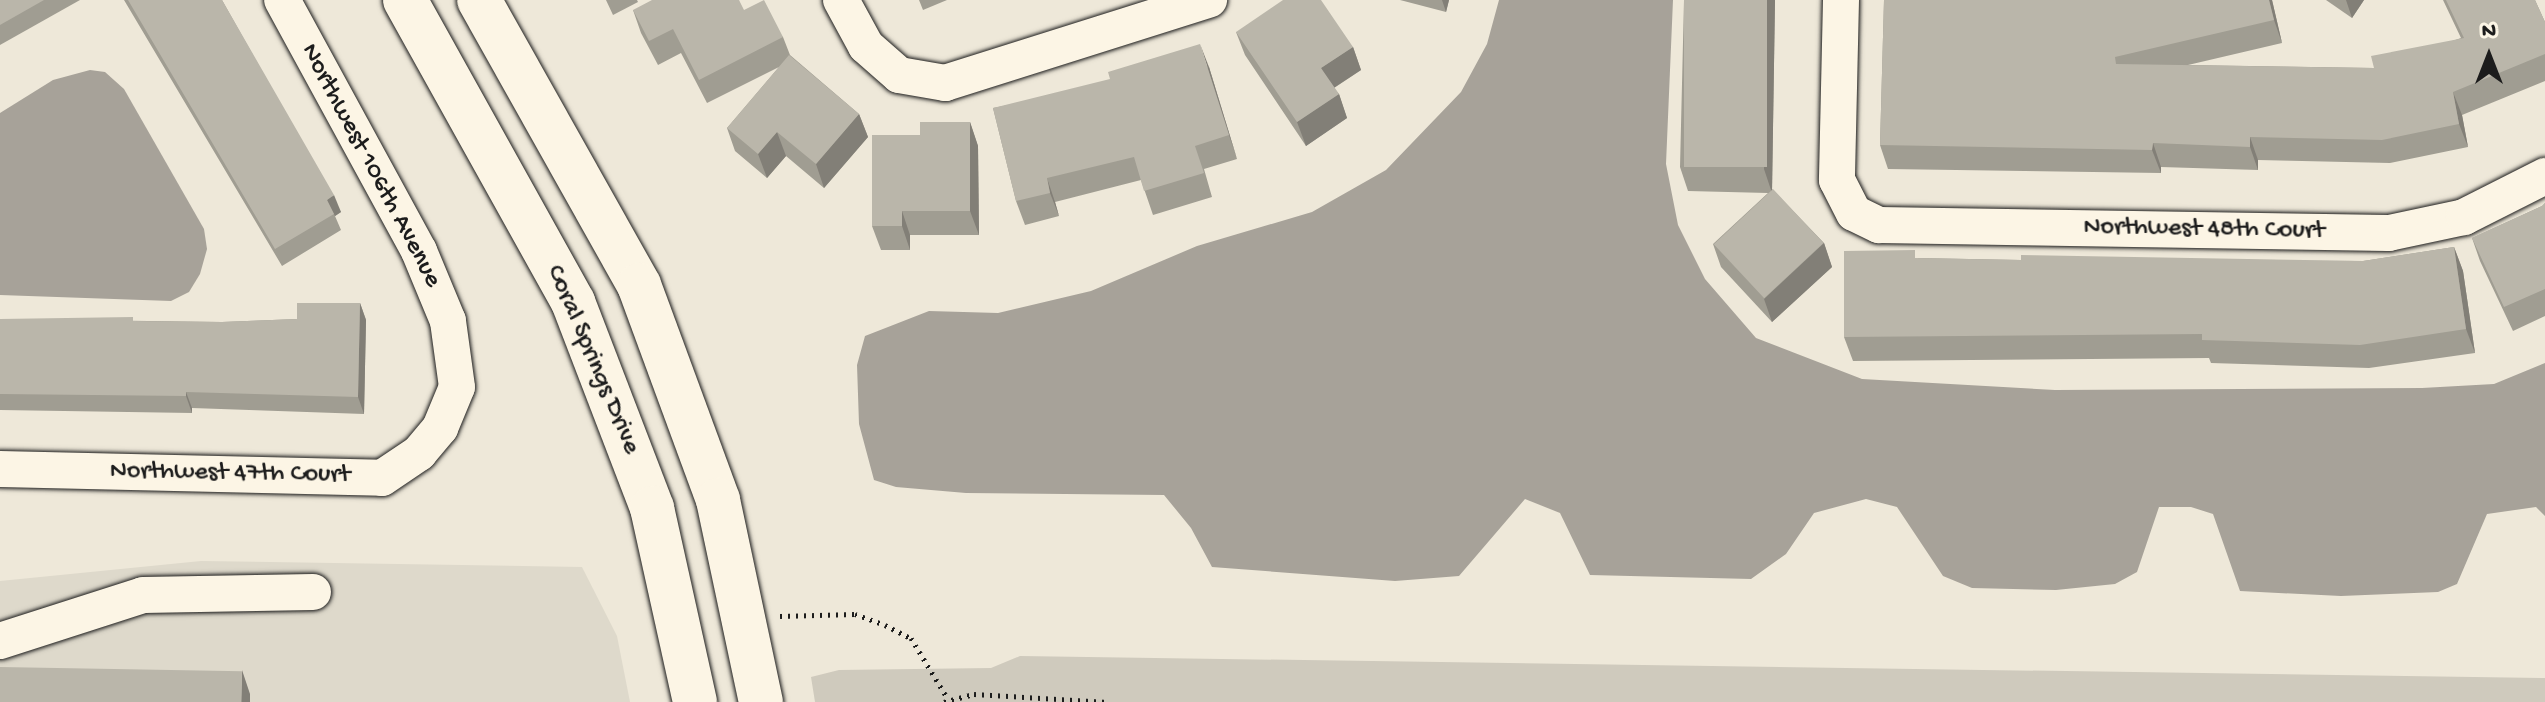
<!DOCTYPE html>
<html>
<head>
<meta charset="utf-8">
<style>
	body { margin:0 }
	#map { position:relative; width:2545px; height:702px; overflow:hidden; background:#eee8d9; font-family:"Gochi Hand",sans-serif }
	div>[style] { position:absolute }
	.built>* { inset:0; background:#ded9cb }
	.green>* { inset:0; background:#cfcabd }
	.water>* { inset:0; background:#a7a299 }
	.path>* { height:5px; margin-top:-2.5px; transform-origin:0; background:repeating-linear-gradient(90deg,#1c1c1c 0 2px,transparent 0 8px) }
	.roads { filter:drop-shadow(0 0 2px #1c1c1c) drop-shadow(0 0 2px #1c1c1c) }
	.minor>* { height:36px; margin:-18px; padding:0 18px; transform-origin:18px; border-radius:18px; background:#fcf5e5 }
	.major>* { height:44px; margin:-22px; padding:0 22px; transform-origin:22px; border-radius:22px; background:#fcf5e5 }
	.wall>* { inset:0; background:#a09d92 }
	.shaded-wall>* { inset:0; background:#827f77 }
	.building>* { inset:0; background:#bab6aa; transform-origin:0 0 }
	span { translate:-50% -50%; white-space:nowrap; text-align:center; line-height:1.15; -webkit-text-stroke:6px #fcf5e5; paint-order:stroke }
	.street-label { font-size:26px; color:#1c1c1c }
	.north { position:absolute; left:2449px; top:16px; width:80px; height:80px; -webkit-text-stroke:6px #fcf5e5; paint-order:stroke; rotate:0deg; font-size:22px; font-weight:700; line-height:32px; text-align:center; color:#1c1c1c }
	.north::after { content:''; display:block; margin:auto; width:28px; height:36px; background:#1c1c1c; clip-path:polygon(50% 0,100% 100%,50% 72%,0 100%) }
</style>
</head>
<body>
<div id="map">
	<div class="built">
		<div style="clip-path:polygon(201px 561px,582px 567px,617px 636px,630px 702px,0 702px,0 581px)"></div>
	</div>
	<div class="green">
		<div style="clip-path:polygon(1020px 656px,2545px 678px,2545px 702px,815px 702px,811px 677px,839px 670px,991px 668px)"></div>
	</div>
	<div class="water">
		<div style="clip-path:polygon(1499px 0,1673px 0,1666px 164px,1678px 225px,1705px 279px,1756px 338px,1862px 379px,2055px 390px,2422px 388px,2494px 384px,2545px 363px,2545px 516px,2536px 507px,2487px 514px,2457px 584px,2438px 592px,2341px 596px,2240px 591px,2213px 514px,2191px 507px,2159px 507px,2137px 572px,2115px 584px,2056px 590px,1972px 588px,1943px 576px,1897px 507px,1866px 499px,1814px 513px,1786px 554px,1751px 579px,1590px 575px,1560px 513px,1525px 499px,1459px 576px,1395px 581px,1212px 567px,1191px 528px,1164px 495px,966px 493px,896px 487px,874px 480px,859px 424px,857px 365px,865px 336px,929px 311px,998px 313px,1091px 291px,1197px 246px,1312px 212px,1386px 170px,1461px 92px,1487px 44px)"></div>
		<div style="clip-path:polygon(90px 70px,105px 72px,124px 89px,204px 229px,207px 249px,200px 274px,189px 292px,171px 301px,0 295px,0 113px,53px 80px)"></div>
	</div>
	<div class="path">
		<div style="left:780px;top:616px;width:75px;rotate:-1.5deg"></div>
		<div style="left:855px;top:614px;width:32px;rotate:20deg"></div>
		<div style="left:885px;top:625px;width:29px;rotate:27deg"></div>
		<div style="left:911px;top:638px;width:71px;rotate:58.8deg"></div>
		<div style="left:944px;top:702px;width:31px;rotate:-15deg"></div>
		<div style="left:974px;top:694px;width:134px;rotate:3.4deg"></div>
	</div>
	<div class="roads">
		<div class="minor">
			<div style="left:841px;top:0;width:52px;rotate:61.5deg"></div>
			<div style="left:866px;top:46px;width:44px;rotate:41.3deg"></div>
			<div style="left:899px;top:75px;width:47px;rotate:9.9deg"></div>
			<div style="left:945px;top:83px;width:277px;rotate:-17.5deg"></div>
			<div style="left:1841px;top:0;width:180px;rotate:91.3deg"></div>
			<div style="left:1837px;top:180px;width:37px;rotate:63deg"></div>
			<div style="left:1854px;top:213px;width:28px;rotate:26deg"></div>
			<div style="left:1879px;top:225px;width:510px;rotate:0.9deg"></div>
			<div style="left:2389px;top:233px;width:77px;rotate:-12deg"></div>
			<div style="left:2464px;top:217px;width:91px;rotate:-26.8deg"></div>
			<div style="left:0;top:469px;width:382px;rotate:1.3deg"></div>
			<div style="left:382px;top:478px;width:45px;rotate:-34deg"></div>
			<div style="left:419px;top:453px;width:33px;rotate:-50deg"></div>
			<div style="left:440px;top:428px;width:44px;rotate:-67.5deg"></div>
			<div style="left:457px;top:387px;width:67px;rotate:-97.8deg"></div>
			<div style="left:448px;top:321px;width:76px;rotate:-112.5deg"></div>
			<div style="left:419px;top:251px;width:286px;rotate:-118.6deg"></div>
			<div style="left:0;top:641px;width:150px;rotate:-17.8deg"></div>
			<div style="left:143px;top:595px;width:170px;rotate:-1deg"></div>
		</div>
		<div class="major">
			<div style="left:405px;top:0;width:346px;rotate:60.9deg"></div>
			<div style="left:573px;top:302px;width:221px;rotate:69deg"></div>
			<div style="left:652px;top:508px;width:199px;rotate:77.5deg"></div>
			<div style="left:479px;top:0;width:327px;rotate:60.7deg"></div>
			<div style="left:639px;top:285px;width:229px;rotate:69.8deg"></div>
			<div style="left:718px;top:500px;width:207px;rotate:78deg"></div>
		</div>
	</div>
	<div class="wall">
		<div style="clip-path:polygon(0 0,80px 0,0 45px)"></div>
		<div style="clip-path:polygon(124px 0,222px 0,341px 212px,335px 216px,341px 230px,282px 266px)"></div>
		<div style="clip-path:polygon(606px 0,637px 0,638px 2px,613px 15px)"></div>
		<div style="clip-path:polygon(919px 0,947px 0,923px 10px)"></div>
		<div style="clip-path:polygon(1400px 0,1449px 0,1446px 12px)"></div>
		<div style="clip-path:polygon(1684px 0,1775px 0,1772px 189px,1824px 243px,1832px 267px,1772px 322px,1721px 267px,1713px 244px,1768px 193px,1688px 191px,1680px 167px)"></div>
		<div style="clip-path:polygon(1884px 0,2272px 0,2282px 43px,2188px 65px,2374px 68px,2461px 38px,2443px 0,2535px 0,2545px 22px,2545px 81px,2462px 115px,2468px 147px,2390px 163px,2258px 160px,2258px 170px,2161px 167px,2161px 173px,1888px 169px,1880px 145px)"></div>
		<div style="clip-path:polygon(2326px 0,2364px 0,2352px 18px)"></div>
		<div style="clip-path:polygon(633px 10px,744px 10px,783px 37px,790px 55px,859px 114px,868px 137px,824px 188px,786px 156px,767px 178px,735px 151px,727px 128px,779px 67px,707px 103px,681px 53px,658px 65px,641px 33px)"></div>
		<div style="clip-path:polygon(1236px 32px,1353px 47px,1361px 70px,1334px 88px,1339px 94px,1347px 118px,1306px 146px,1245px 55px)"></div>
		<div style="clip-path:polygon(1209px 67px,1237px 159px,1204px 169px,1212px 197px,1153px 215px,1141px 180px,1055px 202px,1059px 216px,1025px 225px,1016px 201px,993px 108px)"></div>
		<div style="clip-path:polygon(970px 122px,978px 146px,979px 235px,910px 235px,910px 250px,881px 250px,872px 226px,920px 135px)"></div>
		<div style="clip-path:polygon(2545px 203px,2545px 316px,2513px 331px,2480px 261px,2472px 238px,2542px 206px)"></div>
		<div style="clip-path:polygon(2454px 247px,2463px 271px,2475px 353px,2369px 368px,2211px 363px,2209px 358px,1853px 361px,1844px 337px,1918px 258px,2021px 260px,2363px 261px)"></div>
		<div style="clip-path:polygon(360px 303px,366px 320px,364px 414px,192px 408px,192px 413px,0 410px,0 319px,222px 322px,297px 319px)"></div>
	</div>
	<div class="shaded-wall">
		<div style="clip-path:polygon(1442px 0,1449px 0,1446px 12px)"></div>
		<div style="clip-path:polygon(1767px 0,1775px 0,1772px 193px,1764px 169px)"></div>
		<div style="clip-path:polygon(2269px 0,2272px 0,2282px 43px,2274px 20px)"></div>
		<div style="clip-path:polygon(2346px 0,2364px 0,2352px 18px)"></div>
		<div style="clip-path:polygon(1200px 44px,1209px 67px,1237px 159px,1229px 135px)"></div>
		<div style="clip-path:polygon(1353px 47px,1361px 70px,1329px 91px,1321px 68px)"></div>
		<div style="clip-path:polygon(2453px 92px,2462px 115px,2468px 147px,2459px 124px)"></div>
		<div style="clip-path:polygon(1339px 94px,1347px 118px,1306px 146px,1297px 122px)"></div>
		<div style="clip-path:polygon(859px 114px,868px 137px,824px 188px,816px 164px)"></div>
		<div style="clip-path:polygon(970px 122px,978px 146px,979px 235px,970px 211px)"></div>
		<div style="clip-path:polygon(777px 132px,786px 156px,767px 178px,758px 154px)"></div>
		<div style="clip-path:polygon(2250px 137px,2258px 160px,2258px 170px,2250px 147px)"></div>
		<div style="clip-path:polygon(2153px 143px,2161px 167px,2161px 173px,2152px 150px)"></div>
		<div style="clip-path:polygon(1047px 178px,1055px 202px,1059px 216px,1050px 193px)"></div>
		<div style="clip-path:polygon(334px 195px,341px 212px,335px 216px,327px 200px)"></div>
		<div style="clip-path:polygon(902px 211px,910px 235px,910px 250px,902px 226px)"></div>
		<div style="clip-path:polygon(1824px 243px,1832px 267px,1772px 322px,1764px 299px)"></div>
		<div style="clip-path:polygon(2454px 247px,2463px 271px,2475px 353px,2466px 329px)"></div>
		<div style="clip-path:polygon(360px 303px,366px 320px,364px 414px,358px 397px)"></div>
		<div style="clip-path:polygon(186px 392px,192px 408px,192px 413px,186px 396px)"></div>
		<div style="clip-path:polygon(242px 670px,250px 694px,250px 702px,241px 702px)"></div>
	</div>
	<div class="building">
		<div style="clip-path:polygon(0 0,44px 0,0 25px)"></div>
		<div style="clip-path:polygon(128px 0,222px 0,334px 195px,327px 200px,334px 214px,275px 249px)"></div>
		<div style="clip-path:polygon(652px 0,739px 0,744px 10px,764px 0,783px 37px,699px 80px,673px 29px,649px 41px,633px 10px)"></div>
		<div style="clip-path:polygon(1283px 0,1321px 0,1353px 47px,1321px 68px,1339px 94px,1297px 122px,1236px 32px)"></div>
		<div style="left:1684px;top:0;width:83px;height:167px"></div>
		<div style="clip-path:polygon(1884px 0,2269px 0,2274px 20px,2115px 57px,2116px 64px,2374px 68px,2371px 56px,2464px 38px,2446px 0,2535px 0,2545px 22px,2545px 54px,2453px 92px,2459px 124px,2382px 140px,2250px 137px,2250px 147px,2153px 143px,2152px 150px,1880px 145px)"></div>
		<div style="clip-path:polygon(1200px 44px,1229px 135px,1195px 146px,1204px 173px,1144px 191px,1134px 157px,1047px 178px,1050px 193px,1016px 201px,993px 108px,1110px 79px,1108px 72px)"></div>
		<div style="clip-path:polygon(789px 55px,859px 114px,816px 164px,777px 132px,758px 154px,727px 128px)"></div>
		<div style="clip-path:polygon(920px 122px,970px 122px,970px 211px,902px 211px,902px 226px,872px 226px,872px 135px,920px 135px)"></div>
		<div style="left:1773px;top:189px;width:74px;height:81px;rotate:47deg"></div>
		<div style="clip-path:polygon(2545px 203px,2545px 289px,2504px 307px,2472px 238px,2542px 206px)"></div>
		<div style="clip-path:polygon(2454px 247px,2466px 329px,2360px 345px,2202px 340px,2202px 334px,1844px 337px,1844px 251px,1915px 250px,1915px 258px,2021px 260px,2021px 255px,2363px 261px)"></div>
		<div style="clip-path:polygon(297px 303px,360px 303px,358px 397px,186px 392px,186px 396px,0 394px,0 319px,133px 317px,133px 321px,222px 322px,297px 319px)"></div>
		<div style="left:0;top:667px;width:242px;height:35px;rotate:1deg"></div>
	</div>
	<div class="street-label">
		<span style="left:370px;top:166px;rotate:62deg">Northwest 106th Avenue</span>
		<span style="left:2204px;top:230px;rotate:1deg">Northwest 48th Court</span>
		<span style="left:592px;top:360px;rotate:67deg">Coral Springs Drive</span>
		<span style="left:230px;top:474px;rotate:1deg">Northwest 47th Court</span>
	</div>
	<div class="north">N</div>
</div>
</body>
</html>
